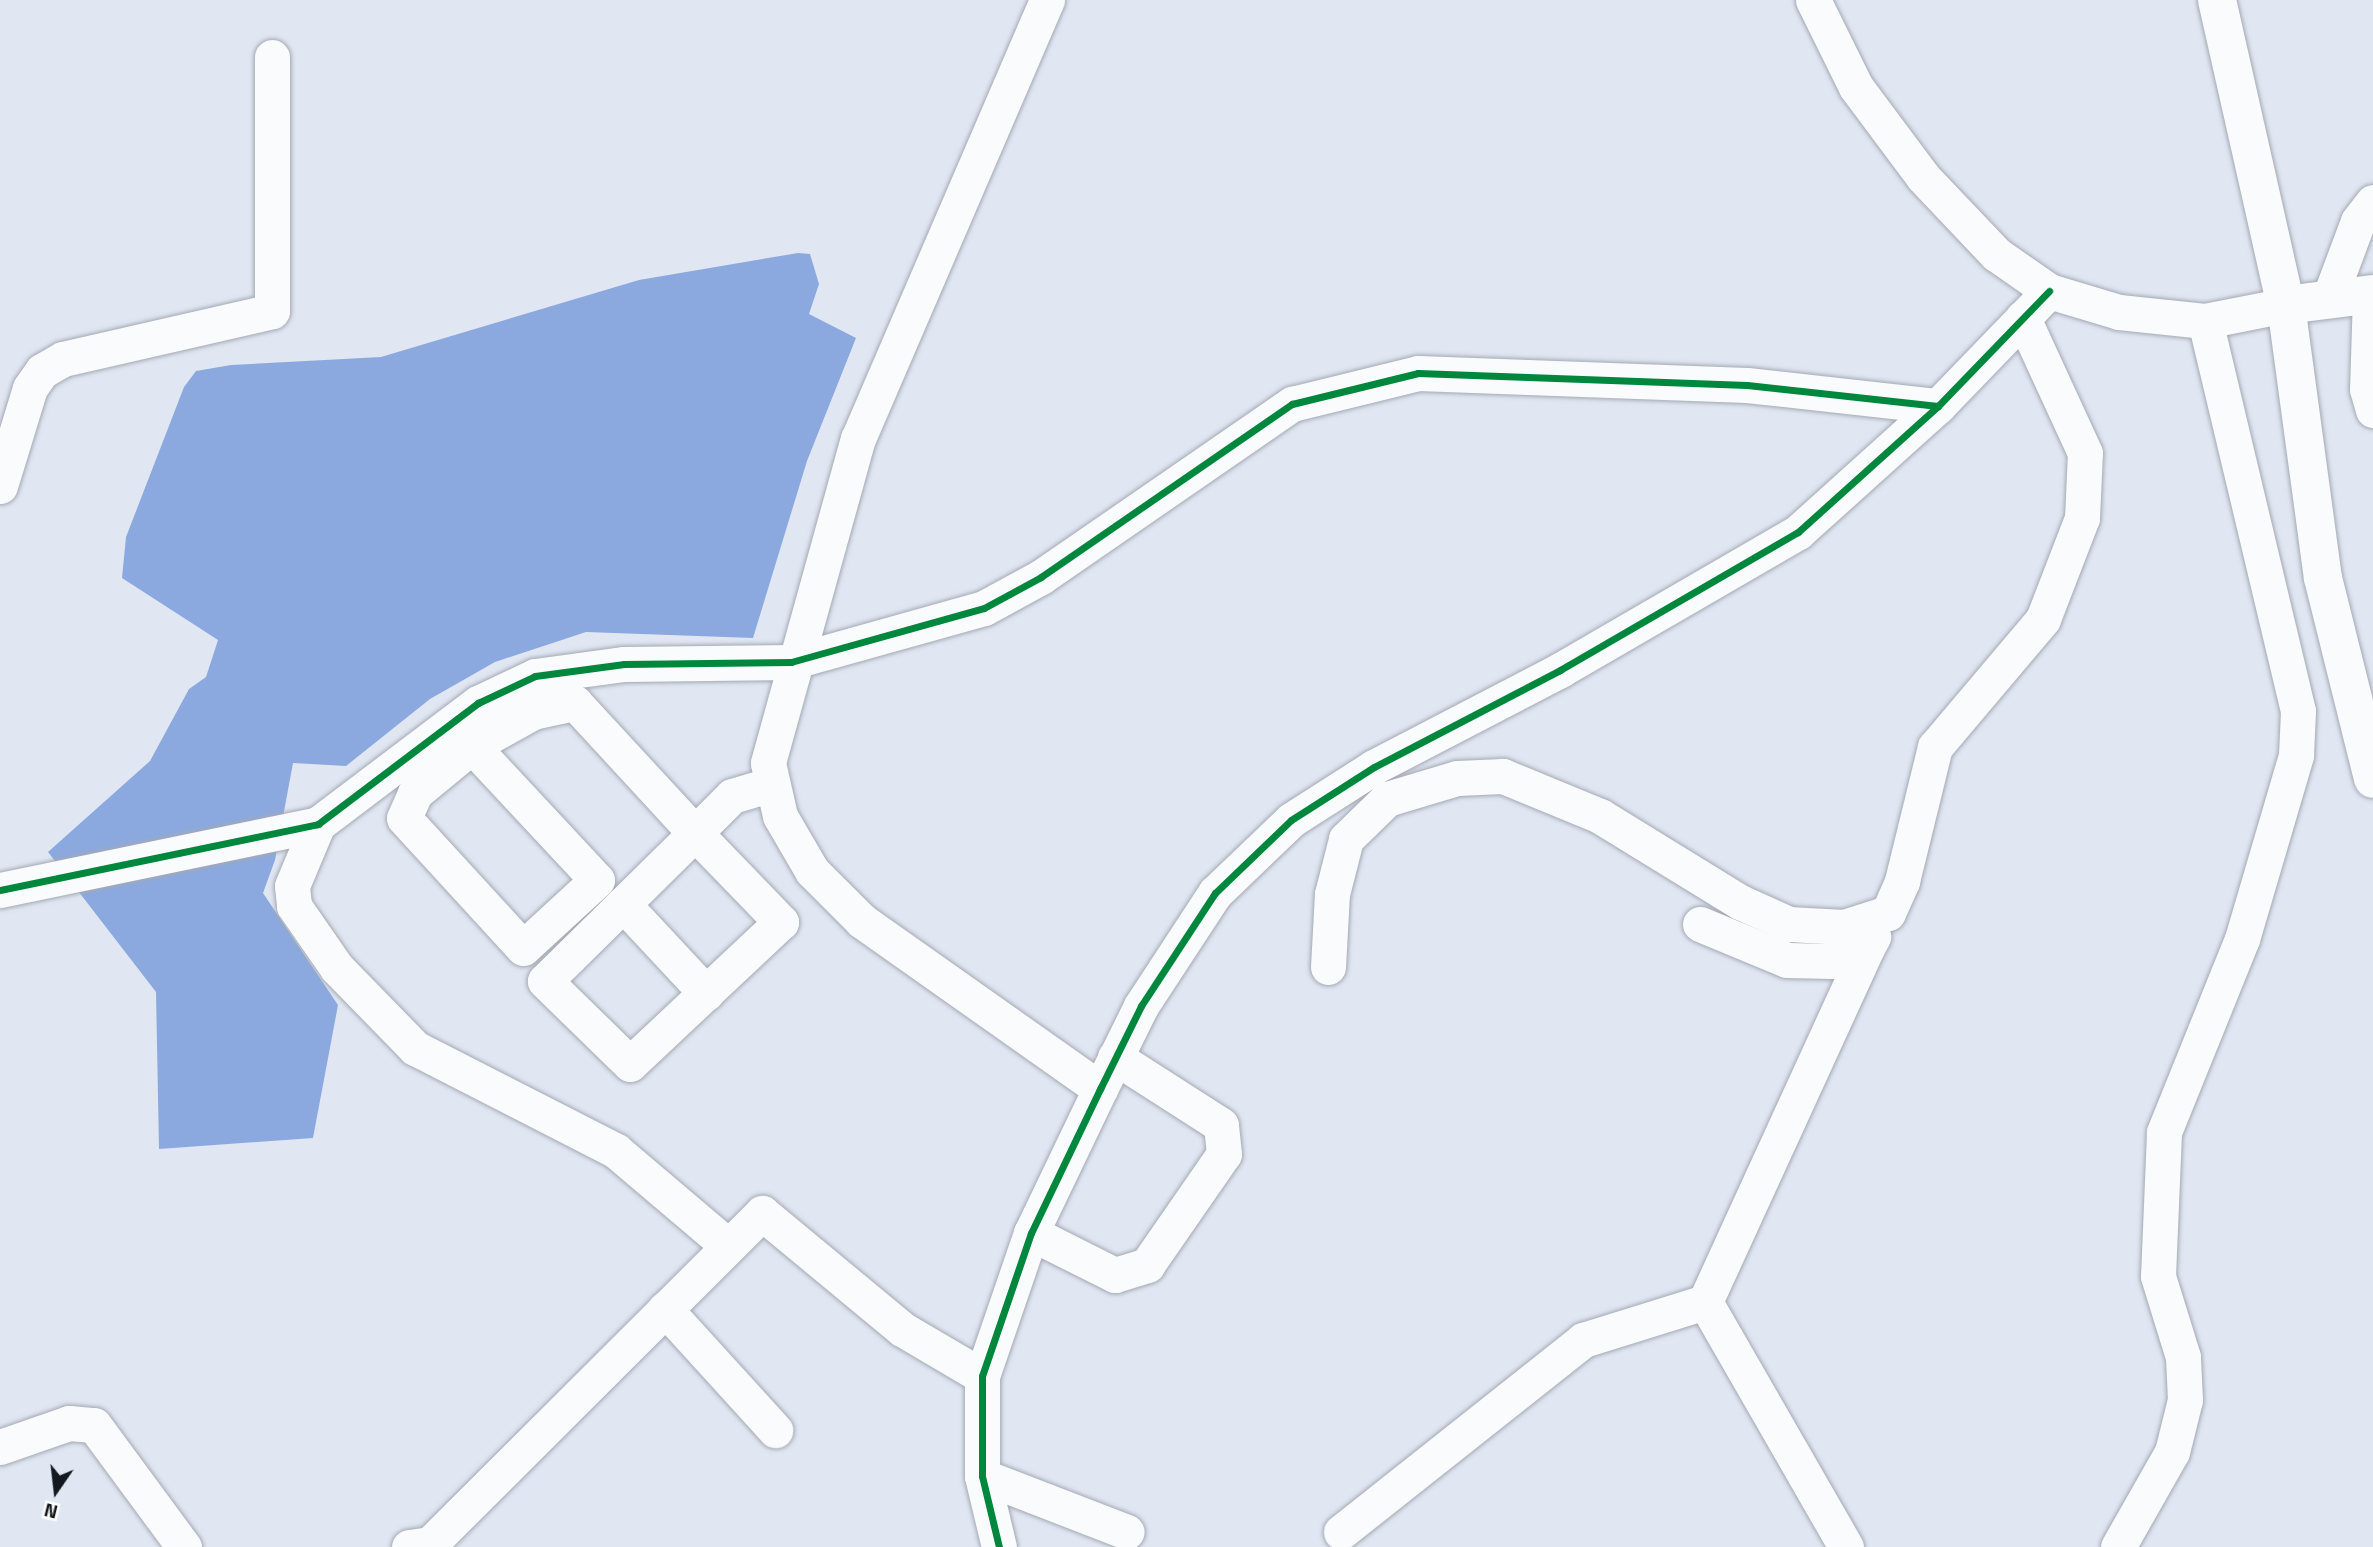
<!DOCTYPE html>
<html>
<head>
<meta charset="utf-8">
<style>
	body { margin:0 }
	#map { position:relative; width:2373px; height:1547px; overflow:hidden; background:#e0e7f3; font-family:"Titillium Web",sans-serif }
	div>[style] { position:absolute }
	.water>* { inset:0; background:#8ba9df }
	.roads { filter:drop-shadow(0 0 2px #a4a9b3) drop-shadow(0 0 2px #a4a9b3) }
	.street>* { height:35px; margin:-17.5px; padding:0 17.5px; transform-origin:17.5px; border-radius:17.5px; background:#fafbfd }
	.secondary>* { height:38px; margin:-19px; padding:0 19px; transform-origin:19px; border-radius:19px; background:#fafbfd }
	.cycleway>* { height:7px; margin:-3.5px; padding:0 3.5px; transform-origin:3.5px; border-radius:3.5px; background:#00873e }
	span { translate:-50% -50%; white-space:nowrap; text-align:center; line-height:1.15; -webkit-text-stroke:7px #fff; paint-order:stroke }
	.north { position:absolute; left:21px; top:1456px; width:70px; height:70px; -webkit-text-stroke:5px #fff; paint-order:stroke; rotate:194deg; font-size:19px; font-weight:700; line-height:28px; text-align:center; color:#14181f }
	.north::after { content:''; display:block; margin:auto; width:24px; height:32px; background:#14181f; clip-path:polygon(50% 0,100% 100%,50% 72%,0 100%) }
</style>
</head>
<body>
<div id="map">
	<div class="water">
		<div style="clip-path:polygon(798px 253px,810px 254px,819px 284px,809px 314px,856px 338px,807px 461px,753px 638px,586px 632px,495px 662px,430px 699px,346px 766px,293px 763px,275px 860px,263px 893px,338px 1005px,313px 1138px,159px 1149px,156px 992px,48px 852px,150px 761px,189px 689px,206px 677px,218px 640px,122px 578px,126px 537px,184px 387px,196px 371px,231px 365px,381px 357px,639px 280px)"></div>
	</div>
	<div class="roads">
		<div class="street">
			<div style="left:1047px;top:0;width:477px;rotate:113.3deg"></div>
			<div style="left:858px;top:438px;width:337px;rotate:105.5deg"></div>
			<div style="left:768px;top:763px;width:54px;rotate:77.2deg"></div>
			<div style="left:780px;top:816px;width:64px;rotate:59.8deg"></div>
			<div style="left:812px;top:871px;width:71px;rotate:45deg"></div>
			<div style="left:862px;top:921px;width:291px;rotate:35.2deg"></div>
			<div style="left:1813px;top:0;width:97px;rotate:63.7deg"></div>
			<div style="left:1856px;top:87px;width:112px;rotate:53.3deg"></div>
			<div style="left:1923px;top:177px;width:106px;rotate:46.5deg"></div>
			<div style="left:1996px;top:254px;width:65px;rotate:34.9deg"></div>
			<div style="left:2049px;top:291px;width:73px;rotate:16.7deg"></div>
			<div style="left:2119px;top:312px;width:86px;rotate:6deg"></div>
			<div style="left:2205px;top:321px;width:83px;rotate:-11.2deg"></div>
			<div style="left:2370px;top:295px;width:94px;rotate:91.8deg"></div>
			<div style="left:2367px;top:389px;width:22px;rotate:74deg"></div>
			<div style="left:2330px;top:296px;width:80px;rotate:-69.5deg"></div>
			<div style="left:2358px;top:221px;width:24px;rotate:-52deg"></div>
			<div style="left:0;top:486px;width:102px;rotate:-73deg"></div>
			<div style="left:30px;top:388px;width:21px;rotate:-55deg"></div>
			<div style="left:42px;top:371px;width:24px;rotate:-30deg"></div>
			<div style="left:63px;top:359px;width:214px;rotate:-12.9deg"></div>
			<div style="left:272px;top:311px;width:254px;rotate:-90deg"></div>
			<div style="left:472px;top:746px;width:183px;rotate:47deg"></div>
			<div style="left:597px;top:880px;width:100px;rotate:137.4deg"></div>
			<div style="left:523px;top:948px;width:176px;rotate:-132.5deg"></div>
			<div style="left:404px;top:818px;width:27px;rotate:-66deg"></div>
			<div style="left:415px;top:793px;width:74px;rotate:-39.5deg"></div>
			<div style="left:472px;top:746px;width:70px;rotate:-29.1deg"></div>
			<div style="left:533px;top:712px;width:43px;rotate:-12.1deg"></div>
			<div style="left:575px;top:703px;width:177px;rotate:47.3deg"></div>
			<div style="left:695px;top:833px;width:124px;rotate:46deg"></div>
			<div style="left:781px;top:922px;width:207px;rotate:136.8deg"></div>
			<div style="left:630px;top:1064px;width:119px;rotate:-135.7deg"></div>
			<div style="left:545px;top:981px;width:211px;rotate:-44.6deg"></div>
			<div style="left:695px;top:833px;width:52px;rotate:-45deg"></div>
			<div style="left:732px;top:796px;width:42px;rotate:-16.7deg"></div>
			<div style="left:318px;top:824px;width:67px;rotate:112.8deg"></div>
			<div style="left:292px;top:886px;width:20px;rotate:84deg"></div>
			<div style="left:294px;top:906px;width:75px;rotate:55.3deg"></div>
			<div style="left:337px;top:968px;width:112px;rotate:45.7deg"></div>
			<div style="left:415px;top:1048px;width:226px;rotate:27.1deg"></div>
			<div style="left:616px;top:1151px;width:147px;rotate:40.3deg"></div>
			<div style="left:0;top:890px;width:325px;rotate:-11.7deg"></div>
			<div style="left:318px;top:824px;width:201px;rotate:-37.1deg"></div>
			<div style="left:478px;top:703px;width:63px;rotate:-25.3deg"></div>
			<div style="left:535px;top:676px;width:90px;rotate:-7.7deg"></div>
			<div style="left:624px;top:664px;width:167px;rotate:-0.7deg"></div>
			<div style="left:791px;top:662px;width:200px;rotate:-15.6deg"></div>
			<div style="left:984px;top:608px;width:65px;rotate:-28.5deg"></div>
			<div style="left:1041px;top:577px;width:305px;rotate:-34.6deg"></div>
			<div style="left:1292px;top:404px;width:130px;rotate:-13.8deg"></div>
			<div style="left:1418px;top:373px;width:329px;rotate:2.1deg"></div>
			<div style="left:1747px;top:385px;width:192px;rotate:6.3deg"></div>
			<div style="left:623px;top:904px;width:122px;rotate:47deg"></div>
			<div style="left:1700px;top:924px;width:94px;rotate:22.5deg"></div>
			<div style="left:1787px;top:960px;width:45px;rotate:1.3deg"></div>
			<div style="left:1832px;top:961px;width:37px;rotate:-20deg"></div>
			<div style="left:1867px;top:948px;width:13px;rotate:-61deg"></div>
			<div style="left:1328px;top:967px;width:73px;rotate:-86.9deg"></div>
			<div style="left:1332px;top:894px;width:57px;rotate:-75.7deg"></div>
			<div style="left:1346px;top:839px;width:57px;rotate:-44.3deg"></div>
			<div style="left:1387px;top:799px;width:73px;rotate:-16.7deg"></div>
			<div style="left:1457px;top:778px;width:46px;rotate:-2.5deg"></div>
			<div style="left:1503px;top:776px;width:105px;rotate:22.4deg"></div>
			<div style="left:1600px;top:816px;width:164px;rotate:31.6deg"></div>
			<div style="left:1740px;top:902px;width:54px;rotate:24.2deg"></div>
			<div style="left:1789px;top:924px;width:55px;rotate:3.1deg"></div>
			<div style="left:1844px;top:927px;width:46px;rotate:-17.7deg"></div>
			<div style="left:1888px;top:913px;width:35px;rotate:-66deg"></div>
			<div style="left:1902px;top:881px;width:138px;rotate:-76.2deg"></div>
			<div style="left:1935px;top:747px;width:167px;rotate:-49.8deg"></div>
			<div style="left:2043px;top:619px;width:108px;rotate:-68.9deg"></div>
			<div style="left:2082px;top:518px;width:65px;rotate:-87.4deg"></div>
			<div style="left:2085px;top:453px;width:149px;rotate:-114.7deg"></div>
			<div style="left:1031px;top:1233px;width:94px;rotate:26.6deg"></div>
			<div style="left:1115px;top:1275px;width:34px;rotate:-17deg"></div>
			<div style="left:1147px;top:1265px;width:135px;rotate:-55.3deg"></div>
			<div style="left:1224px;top:1154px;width:29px;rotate:-96deg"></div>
			<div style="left:1221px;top:1125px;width:126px;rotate:-147.3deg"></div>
			<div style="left:665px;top:1309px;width:164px;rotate:47.7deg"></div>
			<div style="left:0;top:1447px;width:73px;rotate:-19.2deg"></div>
			<div style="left:69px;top:1423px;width:25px;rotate:5deg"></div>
			<div style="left:94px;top:1425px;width:152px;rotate:53.6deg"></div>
			<div style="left:982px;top:1476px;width:155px;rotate:21.1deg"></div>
			<div style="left:1341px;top:1532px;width:309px;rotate:-38.4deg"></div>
			<div style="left:1583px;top:1340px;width:128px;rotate:-17.3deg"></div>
			<div style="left:409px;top:1547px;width:21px;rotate:-8deg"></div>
			<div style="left:430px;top:1544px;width:469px;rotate:-44.9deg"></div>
			<div style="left:762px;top:1213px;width:182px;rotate:39.6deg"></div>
			<div style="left:902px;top:1329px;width:93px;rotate:30.4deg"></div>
			<div style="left:999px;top:1547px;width:73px;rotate:-103.5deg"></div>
			<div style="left:982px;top:1476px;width:100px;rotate:-90deg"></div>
			<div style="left:982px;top:1376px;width:151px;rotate:-71.1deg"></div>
			<div style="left:1031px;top:1233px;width:160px;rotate:-64.4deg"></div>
			<div style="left:1100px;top:1089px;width:93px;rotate:-63.7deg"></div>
			<div style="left:1141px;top:1006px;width:135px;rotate:-56.8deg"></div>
			<div style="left:1215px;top:893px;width:105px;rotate:-43.8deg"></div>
			<div style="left:1291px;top:820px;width:98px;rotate:-32.6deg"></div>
			<div style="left:1374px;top:767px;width:210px;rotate:-27.5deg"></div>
			<div style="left:1560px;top:670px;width:275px;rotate:-30.1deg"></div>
			<div style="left:1798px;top:532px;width:188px;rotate:-42deg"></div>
			<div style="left:1938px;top:406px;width:160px;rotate:-46deg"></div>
			<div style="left:1846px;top:1547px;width:283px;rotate:-119.9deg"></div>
			<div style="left:1705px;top:1302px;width:389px;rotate:-65.4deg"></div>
			<div style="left:2118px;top:1547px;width:109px;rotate:-60.4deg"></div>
			<div style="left:2172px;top:1452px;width:54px;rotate:-76deg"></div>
			<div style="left:2185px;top:1400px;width:43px;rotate:-92.7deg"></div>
			<div style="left:2183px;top:1357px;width:85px;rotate:-107.2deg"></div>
			<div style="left:2158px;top:1276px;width:144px;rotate:-87.6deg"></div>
			<div style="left:2164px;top:1132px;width:208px;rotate:-68deg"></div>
			<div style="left:2242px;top:939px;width:192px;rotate:-73.6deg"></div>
			<div style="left:2296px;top:755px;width:44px;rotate:-87.4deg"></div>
			<div style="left:2298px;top:711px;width:401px;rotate:-103.4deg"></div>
		</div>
		<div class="secondary">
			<div style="left:2217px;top:0;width:313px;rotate:77.3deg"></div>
			<div style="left:2286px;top:305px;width:275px;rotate:82.3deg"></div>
			<div style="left:2323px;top:578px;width:207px;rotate:76deg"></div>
			<div style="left:2286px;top:305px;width:88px;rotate:-7.2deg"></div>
		</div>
	</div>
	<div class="cycleway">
		<div style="left:0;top:890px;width:325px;rotate:-11.7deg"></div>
		<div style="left:318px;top:824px;width:201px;rotate:-37.1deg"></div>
		<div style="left:478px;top:703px;width:63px;rotate:-25.3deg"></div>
		<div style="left:535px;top:676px;width:90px;rotate:-7.7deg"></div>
		<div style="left:624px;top:664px;width:167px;rotate:-0.7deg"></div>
		<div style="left:791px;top:662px;width:200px;rotate:-15.6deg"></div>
		<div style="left:984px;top:608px;width:65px;rotate:-28.5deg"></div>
		<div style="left:1041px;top:577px;width:305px;rotate:-34.6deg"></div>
		<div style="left:1292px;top:404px;width:130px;rotate:-13.8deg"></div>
		<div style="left:1418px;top:373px;width:329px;rotate:2.1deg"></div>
		<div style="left:1747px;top:385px;width:192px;rotate:6.3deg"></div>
		<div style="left:999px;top:1547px;width:73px;rotate:-103.5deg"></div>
		<div style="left:982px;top:1476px;width:100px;rotate:-90deg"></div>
		<div style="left:982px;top:1376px;width:151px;rotate:-71.1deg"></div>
		<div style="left:1031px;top:1233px;width:160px;rotate:-64.4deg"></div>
		<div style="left:1100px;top:1089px;width:93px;rotate:-63.7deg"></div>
		<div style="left:1141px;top:1006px;width:135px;rotate:-56.8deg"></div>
		<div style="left:1215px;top:893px;width:105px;rotate:-43.8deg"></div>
		<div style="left:1291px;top:820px;width:98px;rotate:-32.6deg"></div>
		<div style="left:1374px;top:767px;width:210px;rotate:-27.5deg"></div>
		<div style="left:1560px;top:670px;width:275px;rotate:-30.1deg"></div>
		<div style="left:1798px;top:532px;width:188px;rotate:-42deg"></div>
		<div style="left:1938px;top:406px;width:160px;rotate:-46deg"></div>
	</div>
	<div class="north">N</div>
</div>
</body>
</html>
